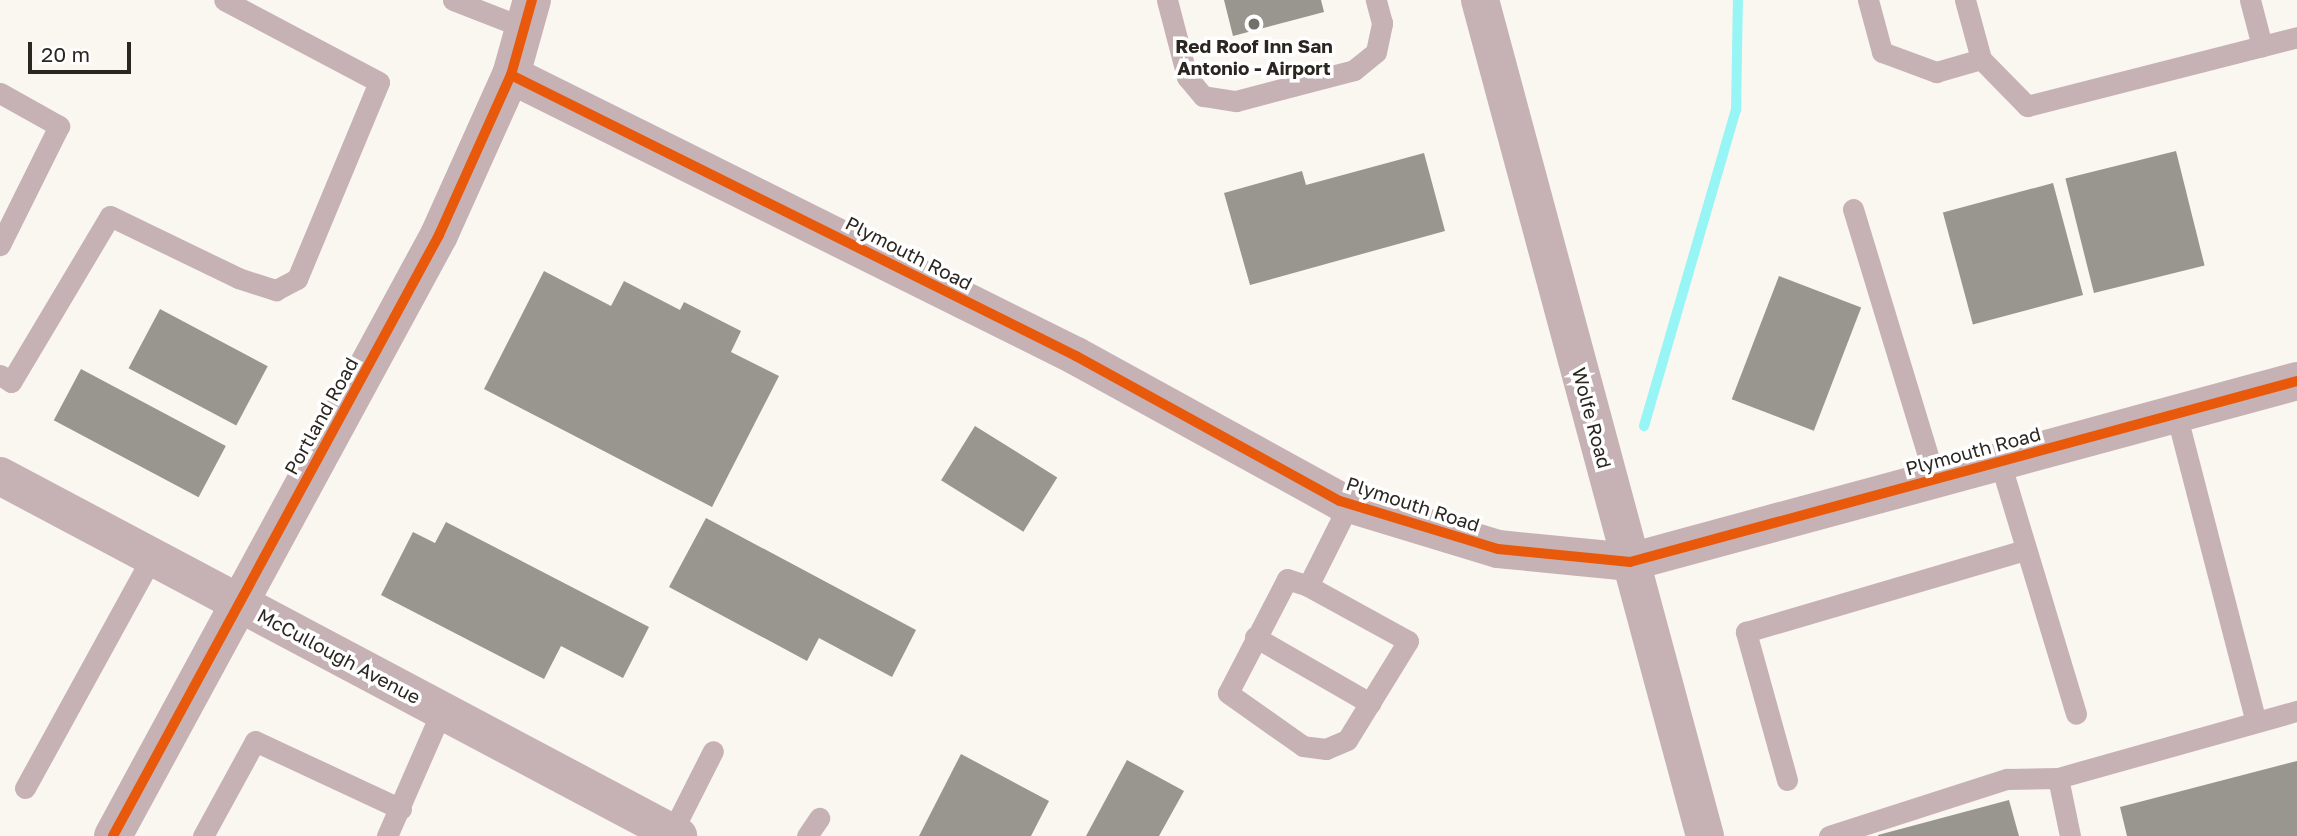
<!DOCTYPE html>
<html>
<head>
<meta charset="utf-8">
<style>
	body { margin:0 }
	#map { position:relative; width:2297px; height:836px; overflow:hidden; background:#faf6f0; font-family:"Golos Text",sans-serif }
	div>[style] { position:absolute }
	.stream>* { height:10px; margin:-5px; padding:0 5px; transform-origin:5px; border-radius:5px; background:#97f5f5 }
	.building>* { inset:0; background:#99958f; transform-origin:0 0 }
	.lane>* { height:21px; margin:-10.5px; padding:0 10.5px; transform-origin:10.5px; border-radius:10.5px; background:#c6b2b5 }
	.street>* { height:38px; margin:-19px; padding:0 19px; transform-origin:19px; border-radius:19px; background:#c6b2b5 }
	.cycleway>* { height:10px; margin:-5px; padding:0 5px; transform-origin:5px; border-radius:5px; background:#e8590c }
	.dots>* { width:19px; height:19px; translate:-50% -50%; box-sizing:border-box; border:4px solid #fff; border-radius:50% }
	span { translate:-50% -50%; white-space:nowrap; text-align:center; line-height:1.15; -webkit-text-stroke:7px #fff; paint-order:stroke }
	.poi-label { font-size:19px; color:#2b2620; font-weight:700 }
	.street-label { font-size:19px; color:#2b2620 }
	.scale { position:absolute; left:28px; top:42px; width:103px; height:32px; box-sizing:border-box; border:4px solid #2b2620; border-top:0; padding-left:9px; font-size:21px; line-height:24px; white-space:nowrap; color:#2b2620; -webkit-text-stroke:5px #fff; paint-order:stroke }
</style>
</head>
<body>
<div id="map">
	<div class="stream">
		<div style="left:1644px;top:426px;width:329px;rotate:-73.8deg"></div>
		<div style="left:1736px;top:110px;width:110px;rotate:-89deg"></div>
	</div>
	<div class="building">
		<div style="clip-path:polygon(1224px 0,1321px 0,1324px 12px,1233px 36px)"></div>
		<div style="left:2176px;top:151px;width:118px;height:114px;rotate:76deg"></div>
		<div style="clip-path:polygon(1424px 153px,1445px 231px,1250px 285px,1224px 193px,1302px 171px,1306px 185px)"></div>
		<div style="left:2053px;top:183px;width:116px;height:114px;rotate:75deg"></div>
		<div style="clip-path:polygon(544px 271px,611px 306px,624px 281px,680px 310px,684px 302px,741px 331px,731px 352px,779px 376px,712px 507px,484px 389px)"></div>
		<div style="left:1779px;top:276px;width:88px;height:132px;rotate:21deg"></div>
		<div style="left:160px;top:309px;width:122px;height:67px;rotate:28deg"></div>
		<div style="left:81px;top:369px;width:164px;height:58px;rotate:28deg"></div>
		<div style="left:975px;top:426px;width:97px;height:64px;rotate:32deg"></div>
		<div style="clip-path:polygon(706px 518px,916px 630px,892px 677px,819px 638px,807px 661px,669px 587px)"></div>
		<div style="clip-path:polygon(446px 522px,649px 627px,623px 678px,561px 646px,544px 679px,381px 595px,413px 532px,435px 543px)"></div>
		<div style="clip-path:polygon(961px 754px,1049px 801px,1031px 836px,919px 836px)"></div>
		<div style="clip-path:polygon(1127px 760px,1184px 791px,1159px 836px,1086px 836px)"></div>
		<div style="clip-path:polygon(2297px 761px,2297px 836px,2127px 836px,2120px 807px)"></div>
		<div style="clip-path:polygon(2009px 800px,2019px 836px,1878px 836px,1878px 835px)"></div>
	</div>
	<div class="lane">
		<div style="left:453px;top:0;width:77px;rotate:21.3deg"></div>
		<div style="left:1167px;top:0;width:80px;rotate:75.4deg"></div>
		<div style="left:1187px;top:77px;width:25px;rotate:50deg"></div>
		<div style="left:1203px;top:96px;width:33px;rotate:9deg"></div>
		<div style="left:1236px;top:101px;width:122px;rotate:-14.7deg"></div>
		<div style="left:1354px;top:70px;width:28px;rotate:-39deg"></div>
		<div style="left:1376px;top:52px;width:30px;rotate:-78deg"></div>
		<div style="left:1382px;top:23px;width:24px;rotate:-105deg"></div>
		<div style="left:1868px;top:0;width:54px;rotate:74.9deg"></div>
		<div style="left:1882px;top:52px;width:58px;rotate:20.3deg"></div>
		<div style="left:1936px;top:72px;width:47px;rotate:-16.1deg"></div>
		<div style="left:1965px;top:0;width:61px;rotate:74.8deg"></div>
		<div style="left:1981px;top:59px;width:66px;rotate:45.6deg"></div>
		<div style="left:2027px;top:106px;width:279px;rotate:-14.3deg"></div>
		<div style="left:2250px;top:0;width:48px;rotate:75.4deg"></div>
		<div style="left:0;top:93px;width:68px;rotate:29.2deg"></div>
		<div style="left:59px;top:126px;width:133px;rotate:116.4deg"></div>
		<div style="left:1853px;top:209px;width:282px;rotate:73.1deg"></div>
		<div style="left:0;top:375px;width:13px;rotate:32deg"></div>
		<div style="left:11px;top:382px;width:193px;rotate:-59.2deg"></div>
		<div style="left:110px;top:216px;width:142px;rotate:25.8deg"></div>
		<div style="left:238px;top:278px;width:40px;rotate:18deg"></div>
		<div style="left:276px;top:290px;width:24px;rotate:-28deg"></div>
		<div style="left:297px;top:279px;width:213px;rotate:-67.4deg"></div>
		<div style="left:379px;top:82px;width:175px;rotate:-152.1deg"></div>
		<div style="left:2176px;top:413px;width:319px;rotate:75.5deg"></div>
		<div style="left:2000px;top:462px;width:263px;rotate:73.2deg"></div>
		<div style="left:1308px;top:586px;width:114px;rotate:28.8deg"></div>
		<div style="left:1408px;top:641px;width:116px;rotate:121.6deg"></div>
		<div style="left:1347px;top:740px;width:23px;rotate:157deg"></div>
		<div style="left:1326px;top:749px;width:23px;rotate:-173deg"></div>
		<div style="left:1303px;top:746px;width:92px;rotate:-144.8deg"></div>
		<div style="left:1228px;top:693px;width:128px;rotate:-62.6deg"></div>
		<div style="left:1287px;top:579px;width:22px;rotate:18deg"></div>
		<div style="left:1308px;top:586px;width:92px;rotate:-63.4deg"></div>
		<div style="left:1255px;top:637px;width:133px;rotate:29.9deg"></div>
		<div style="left:1787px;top:780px;width:154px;rotate:-105.5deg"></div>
		<div style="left:1746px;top:632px;width:291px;rotate:-16.4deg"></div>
		<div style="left:25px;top:788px;width:264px;rotate:-61.2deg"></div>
		<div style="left:203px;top:836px;width:108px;rotate:-61.3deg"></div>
		<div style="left:255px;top:741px;width:161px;rotate:25deg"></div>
		<div style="left:387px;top:836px;width:137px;rotate:-66.4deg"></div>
		<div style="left:670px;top:836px;width:95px;rotate:-63.2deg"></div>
		<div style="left:807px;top:836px;width:22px;rotate:-56deg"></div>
		<div style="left:1829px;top:836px;width:187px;rotate:-17.8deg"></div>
		<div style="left:2007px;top:779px;width:51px;rotate:-1.1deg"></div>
		<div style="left:2070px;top:836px;width:59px;rotate:-101.7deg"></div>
		<div style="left:2058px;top:778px;width:248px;rotate:-15.7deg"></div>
	</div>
	<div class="street">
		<div style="left:1480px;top:0;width:866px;rotate:74.94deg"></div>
		<div style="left:511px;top:75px;width:631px;rotate:26.44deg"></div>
		<div style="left:1076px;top:356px;width:301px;rotate:28.8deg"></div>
		<div style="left:1340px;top:501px;width:165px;rotate:16.9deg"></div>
		<div style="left:1498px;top:549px;width:133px;rotate:5.6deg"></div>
		<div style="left:1630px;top:562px;width:691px;rotate:-15.18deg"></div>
		<div style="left:0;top:476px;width:768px;rotate:27.97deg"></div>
		<div style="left:113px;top:836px;width:684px;rotate:-61.52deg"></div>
		<div style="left:439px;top:235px;width:175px;rotate:-65.8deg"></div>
		<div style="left:511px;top:75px;width:78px;rotate:-74.4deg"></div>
	</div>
	<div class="cycleway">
		<div style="left:511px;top:75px;width:631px;rotate:26.44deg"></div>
		<div style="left:1076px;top:356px;width:301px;rotate:28.8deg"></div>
		<div style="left:1340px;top:501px;width:165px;rotate:16.9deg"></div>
		<div style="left:1498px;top:549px;width:133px;rotate:5.6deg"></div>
		<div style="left:1630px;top:562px;width:691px;rotate:-15.18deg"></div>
		<div style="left:113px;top:836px;width:684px;rotate:-61.52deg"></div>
		<div style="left:439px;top:235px;width:175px;rotate:-65.8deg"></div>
		<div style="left:511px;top:75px;width:78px;rotate:-74.4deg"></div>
	</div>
	<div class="dots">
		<div style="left:1254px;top:24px;background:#736f69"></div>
	</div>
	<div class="poi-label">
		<span style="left:1254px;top:57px">Red Roof Inn San<br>Antonio - Airport</span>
	</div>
	<div class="street-label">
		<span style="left:909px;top:253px;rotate:27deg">Plymouth Road</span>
		<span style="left:321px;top:416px;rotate:-61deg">Portland Road</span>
		<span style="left:1592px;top:418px;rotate:75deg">Wolfe Road</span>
		<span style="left:1973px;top:451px;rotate:-15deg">Plymouth Road</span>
		<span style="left:1413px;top:504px;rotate:18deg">Plymouth Road</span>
		<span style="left:339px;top:656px;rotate:28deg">McCullough Avenue</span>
	</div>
	<div class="scale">20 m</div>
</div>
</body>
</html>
